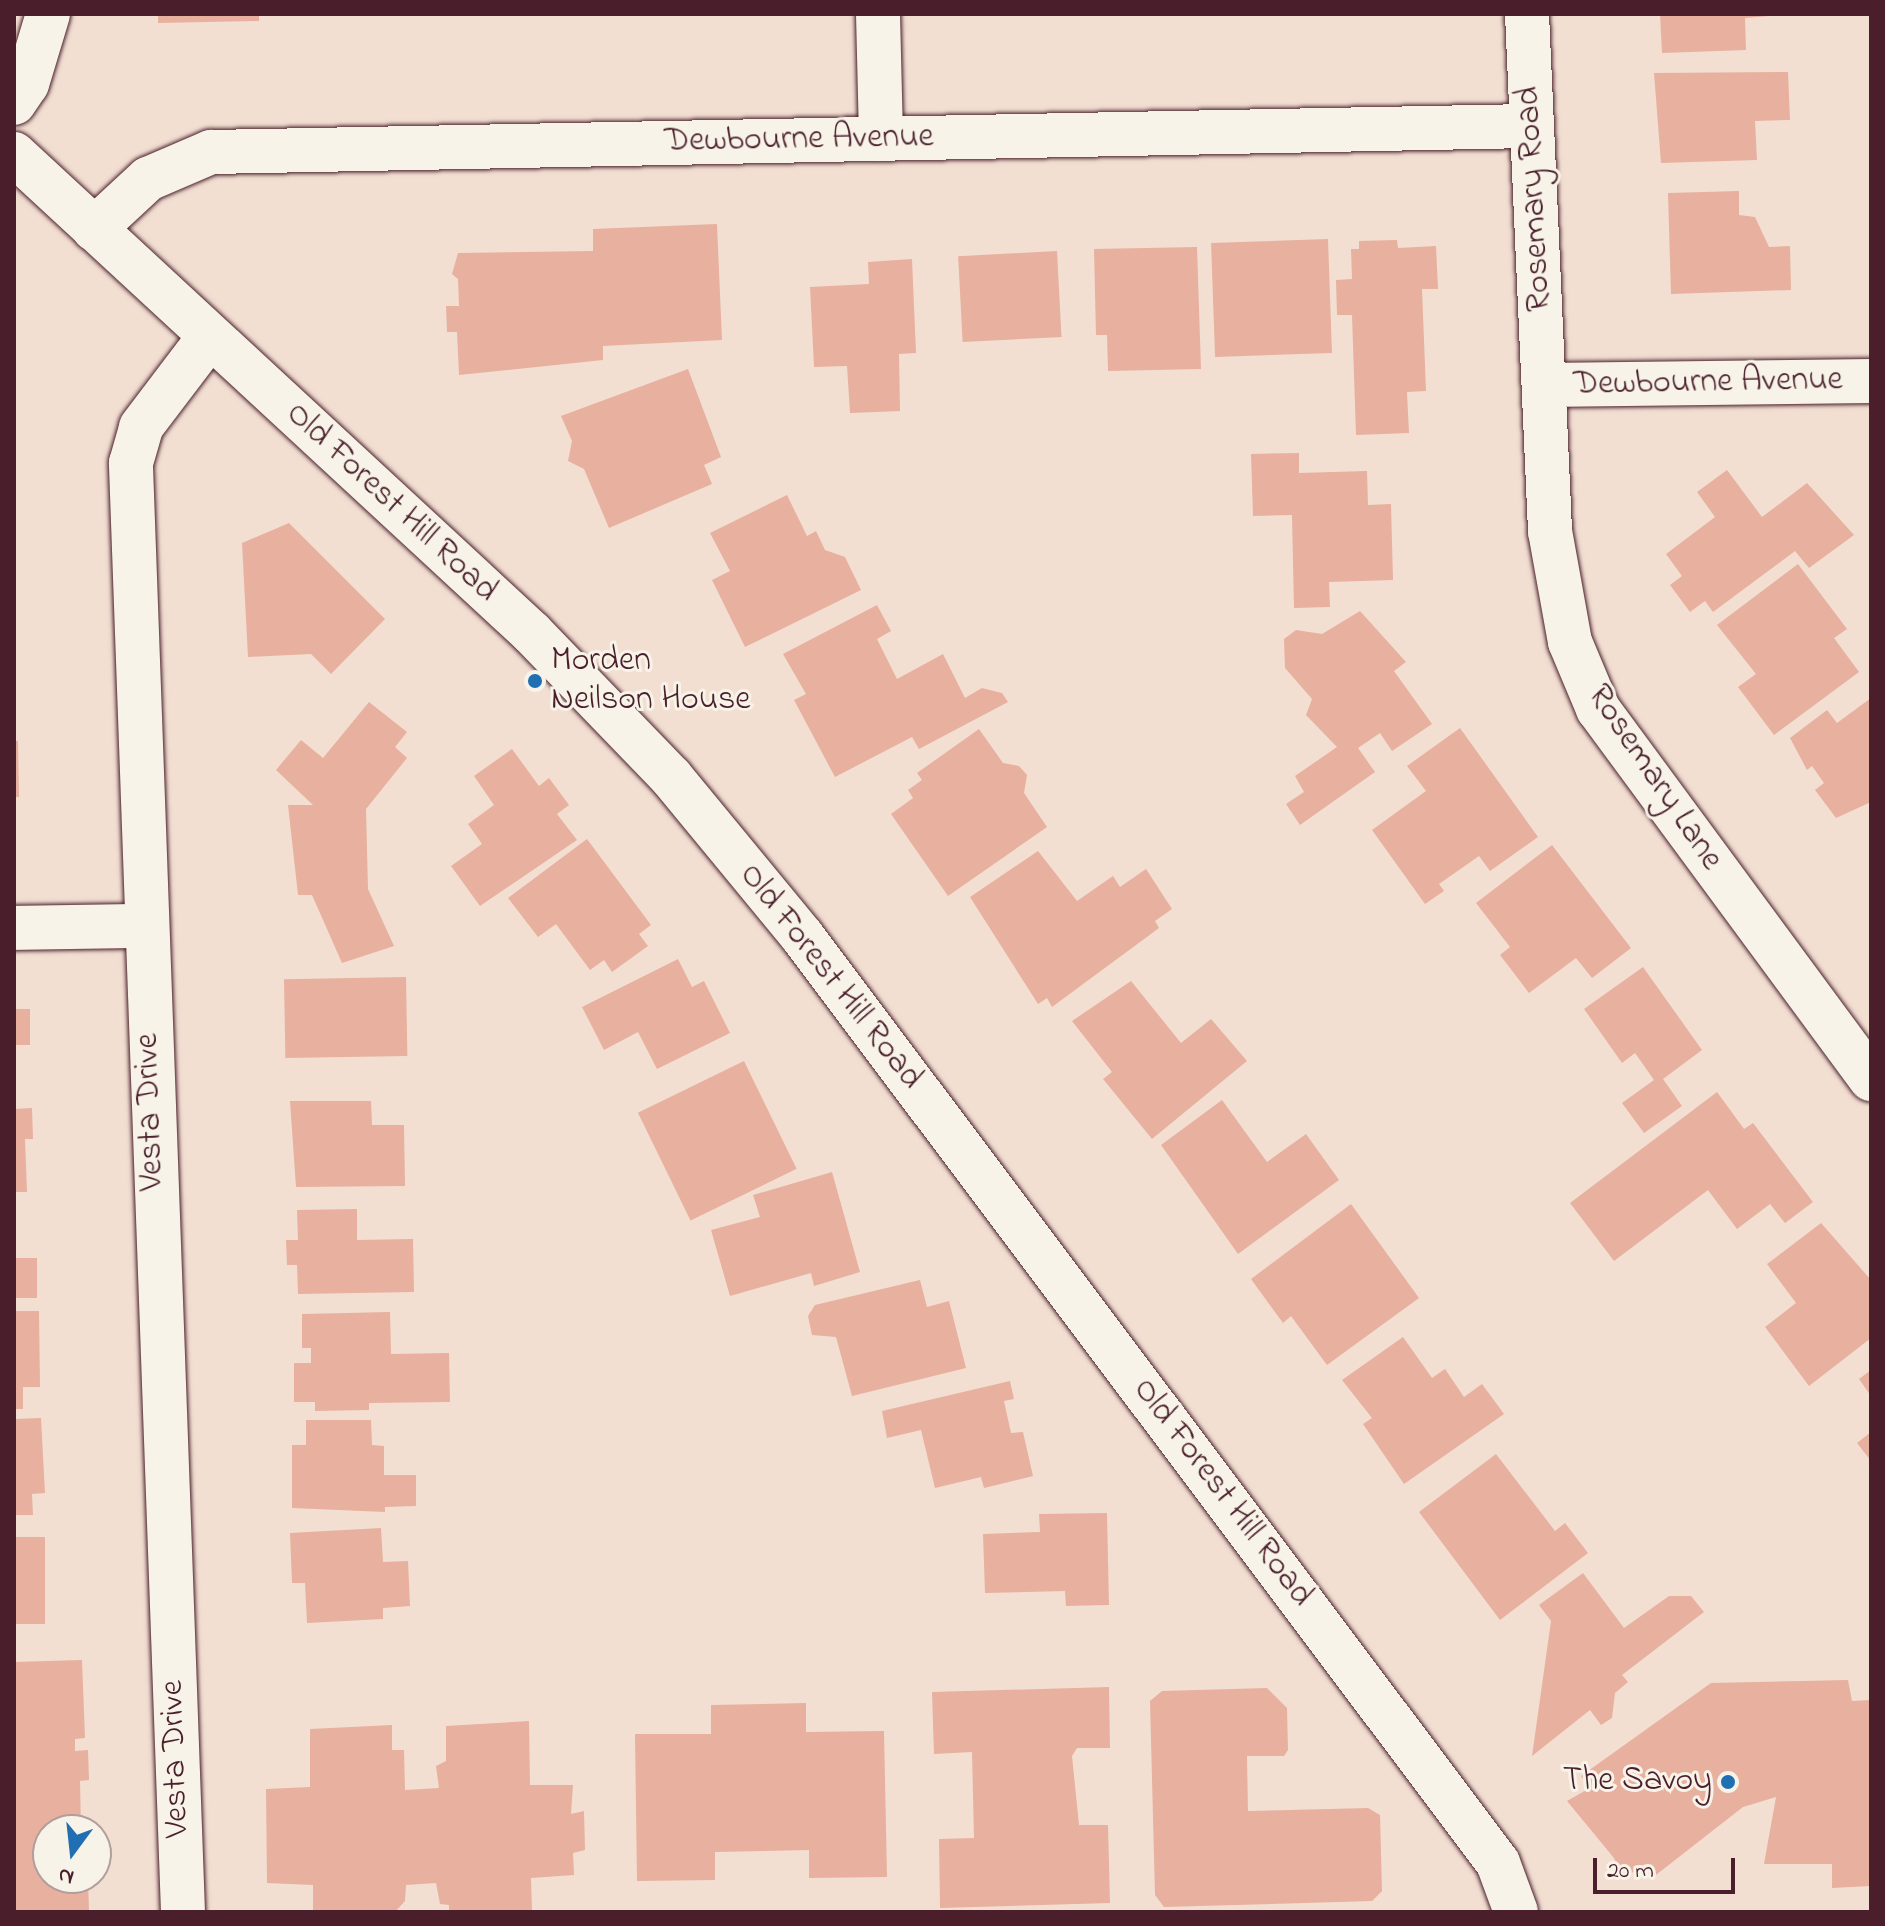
<!DOCTYPE html>
<html>
<head>
<meta charset="utf-8">
<style>
	body { margin:0 }
	#map { position:relative; width:1885px; height:1926px; overflow:hidden; background:#f2dfd2; font-family:"Indie Flower",sans-serif }
	div>[style] { position:absolute }
	.building>* { inset:0; background:#e8b09e; transform-origin:0 0 }
	.roads { filter:drop-shadow(0 0 2px #4a1f2b) drop-shadow(0 0 2px #4a1f2b) }
	.street>* { height:44px; margin:-22px; padding:0 22px; transform-origin:22px; border-radius:22px; background:#f7f3e8 }
	.dots>* { width:22px; height:22px; translate:-50% -50%; box-sizing:border-box; border:4px solid #f7f3e8; border-radius:50% }
	span { translate:-50% -50%; white-space:nowrap; text-align:center; line-height:1.15; -webkit-text-stroke:6px #f7f3e8; paint-order:stroke }
	.street-label { font-size:34px; color:#4a1f2b }
	.poi-label { font-size:34px; color:#4a1f2b }
	.left { translate:0 -50%; text-align:left }
	.right { translate:-100% -50%; text-align:right }
	.frame { position:absolute; inset:0; border:16px solid #4a1f2b; pointer-events:none }
	.north { position:absolute; left:32px; top:1814px; width:80px; height:80px; box-sizing:border-box; background:#f7f3e8; border:2px solid #b29e9c; border-radius:50%; rotate:195deg; font-size:22px; font-weight:700; line-height:32px; text-align:center; color:#4a1f2b }
	.north::after { content:''; display:block; margin:auto; width:28px; height:36px; background:#1f6fb2; clip-path:polygon(50% 0,100% 100%,50% 72%,0 100%) }
	.scale { position:absolute; left:1593px; top:1858px; width:142px; height:36px; box-sizing:border-box; border:4px solid #4a1f2b; border-top:0; padding-left:10px; font-size:24px; line-height:28px; white-space:nowrap; color:#4a1f2b; -webkit-text-stroke:6px #f7f3e8; paint-order:stroke }
</style>
</head>
<body>
<div id="map">
	<div class="building">
		<div style="clip-path:polygon(158px 14px,259px 14px,259px 21px,158px 23px)"></div>
		<div style="clip-path:polygon(1660px 14px,1769px 14px,1769px 16px,1745px 18px,1746px 50px,1662px 53px)"></div>
		<div style="clip-path:polygon(1788px 72px,1790px 120px,1755px 121px,1757px 160px,1661px 163px,1654px 73px)"></div>
		<div style="clip-path:polygon(1739px 191px,1739px 215px,1755px 217px,1769px 247px,1790px 246px,1791px 290px,1671px 294px,1668px 193px)"></div>
		<div style="clip-path:polygon(717px 224px,722px 340px,603px 346px,603px 360px,459px 375px,457px 332px,447px 332px,446px 306px,459px 306px,458px 279px,452px 274px,458px 253px,593px 251px,593px 229px)"></div>
		<div style="left:1328px;top:239px;width:114px;height:117px;rotate:88deg"></div>
		<div style="clip-path:polygon(1397px 240px,1398px 248px,1436px 246px,1438px 289px,1422px 289px,1426px 391px,1407px 392px,1409px 433px,1356px 435px,1352px 315px,1337px 315px,1336px 280px,1352px 279px,1351px 249px,1359px 249px,1359px 241px)"></div>
		<div style="clip-path:polygon(1197px 247px,1201px 369px,1108px 371px,1107px 335px,1096px 335px,1094px 249px)"></div>
		<div style="left:1057px;top:251px;width:86px;height:99px;rotate:87deg"></div>
		<div style="clip-path:polygon(912px 259px,916px 353px,899px 354px,900px 411px,850px 413px,847px 366px,814px 367px,810px 287px,869px 284px,868px 262px)"></div>
		<div style="clip-path:polygon(688px 369px,721px 457px,704px 465px,712px 484px,609px 528px,584px 469px,568px 461px,572px 441px,561px 416px)"></div>
		<div style="clip-path:polygon(1299px 453px,1299px 473px,1367px 471px,1368px 505px,1391px 504px,1393px 580px,1329px 582px,1330px 607px,1294px 608px,1292px 515px,1253px 516px,1251px 454px)"></div>
		<div style="clip-path:polygon(1727px 470px,1762px 517px,1807px 483px,1854px 535px,1809px 568px,1795px 551px,1713px 612px,1705px 601px,1690px 612px,1670px 585px,1682px 576px,1666px 554px,1715px 517px,1697px 492px)"></div>
		<div style="clip-path:polygon(787px 495px,807px 536px,816px 531px,825px 550px,845px 557px,861px 590px,745px 647px,712px 580px,730px 571px,710px 533px)"></div>
		<div style="clip-path:polygon(289px 523px,385px 619px,331px 674px,311px 654px,248px 657px,242px 543px)"></div>
		<div style="clip-path:polygon(1798px 564px,1847px 629px,1834px 638px,1859px 672px,1774px 735px,1738px 687px,1756px 674px,1717px 625px)"></div>
		<div style="clip-path:polygon(877px 605px,891px 631px,877px 639px,897px 679px,943px 654px,965px 698px,982px 688px,1002px 693px,1008px 702px,919px 749px,912px 737px,835px 777px,794px 700px,806px 694px,783px 654px)"></div>
		<div style="clip-path:polygon(1360px 611px,1406px 662px,1394px 671px,1432px 724px,1392px 751px,1380px 733px,1358px 748px,1375px 772px,1300px 825px,1286px 804px,1304px 792px,1295px 776px,1337px 747px,1306px 715px,1312px 699px,1285px 668px,1284px 639px,1296px 630px,1322px 634px)"></div>
		<div style="clip-path:polygon(1871px 698px,1871px 802px,1836px 818px,1815px 790px,1824px 783px,1812px 766px,1807px 770px,1790px 738px,1827px 710px,1837px 723px)"></div>
		<div style="clip-path:polygon(369px 702px,407px 732px,395px 747px,407px 758px,366px 809px,368px 889px,394px 946px,342px 963px,312px 895px,298px 895px,288px 805px,313px 805px,276px 770px,301px 740px,323px 758px)"></div>
		<div style="clip-path:polygon(1460px 728px,1538px 837px,1490px 871px,1479px 856px,1439px 884px,1444px 891px,1425px 904px,1372px 830px,1426px 791px,1407px 766px)"></div>
		<div style="clip-path:polygon(979px 729px,1003px 763px,1019px 766px,1027px 775px,1024px 793px,1047px 827px,948px 896px,891px 814px,913px 798px,908px 790px,922px 780px,917px 773px)"></div>
		<div style="clip-path:polygon(14px 741px,18px 741px,19px 797px,14px 797px)"></div>
		<div style="clip-path:polygon(512px 749px,539px 786px,549px 778px,569px 805px,557px 814px,577px 840px,480px 906px,451px 866px,482px 844px,468px 824px,494px 805px,474px 776px)"></div>
		<div style="clip-path:polygon(587px 839px,651px 925px,639px 934px,648px 946px,612px 972px,604px 960px,590px 970px,556px 924px,538px 937px,508px 898px)"></div>
		<div style="clip-path:polygon(1552px 845px,1631px 948px,1592px 978px,1576px 958px,1529px 993px,1500px 955px,1510px 947px,1476px 903px)"></div>
		<div style="clip-path:polygon(1038px 851px,1077px 901px,1113px 876px,1120px 887px,1146px 869px,1172px 909px,1155px 921px,1159px 928px,1052px 1007px,1047px 998px,1038px 1004px,970px 897px)"></div>
		<div style="clip-path:polygon(678px 959px,692px 987px,704px 981px,730px 1033px,657px 1069px,638px 1032px,604px 1050px,582px 1007px)"></div>
		<div style="clip-path:polygon(1643px 967px,1702px 1050px,1663px 1079px,1682px 1106px,1644px 1133px,1622px 1103px,1654px 1080px,1635px 1053px,1622px 1063px,1584px 1009px)"></div>
		<div style="left:406px;top:977px;width:79px;height:122px;rotate:89deg"></div>
		<div style="clip-path:polygon(1131px 981px,1181px 1043px,1211px 1019px,1247px 1061px,1152px 1139px,1103px 1079px,1112px 1072px,1072px 1021px)"></div>
		<div style="left:14px;top:1009px;width:16px;height:36px"></div>
		<div style="left:744px;top:1061px;width:120px;height:118px;rotate:64deg"></div>
		<div style="clip-path:polygon(1717px 1092px,1744px 1129px,1753px 1123px,1813px 1202px,1785px 1223px,1770px 1204px,1737px 1229px,1708px 1190px,1614px 1261px,1570px 1203px)"></div>
		<div style="clip-path:polygon(1222px 1100px,1267px 1162px,1306px 1134px,1339px 1180px,1238px 1254px,1161px 1145px)"></div>
		<div style="clip-path:polygon(290px 1101px,371px 1101px,372px 1125px,404px 1125px,405px 1186px,296px 1187px)"></div>
		<div style="clip-path:polygon(32px 1108px,33px 1139px,25px 1139px,27px 1192px,14px 1192px,14px 1109px)"></div>
		<div style="clip-path:polygon(832px 1172px,860px 1272px,814px 1286px,811px 1273px,730px 1296px,711px 1230px,760px 1217px,753px 1195px)"></div>
		<div style="clip-path:polygon(1351px 1204px,1419px 1298px,1327px 1365px,1291px 1316px,1283px 1323px,1251px 1279px)"></div>
		<div style="clip-path:polygon(357px 1209px,357px 1240px,413px 1239px,414px 1292px,298px 1294px,297px 1265px,287px 1265px,286px 1240px,298px 1240px,297px 1210px)"></div>
		<div style="clip-path:polygon(1821px 1223px,1871px 1280px,1871px 1338px,1809px 1386px,1765px 1327px,1796px 1303px,1767px 1264px)"></div>
		<div style="left:14px;top:1258px;width:23px;height:40px"></div>
		<div style="clip-path:polygon(920px 1280px,927px 1307px,949px 1301px,966px 1368px,852px 1396px,836px 1337px,812px 1335px,808px 1316px,815px 1305px)"></div>
		<div style="clip-path:polygon(14px 1311px,39px 1311px,40px 1387px,23px 1387px,23px 1409px,14px 1409px)"></div>
		<div style="clip-path:polygon(390px 1312px,391px 1354px,449px 1353px,450px 1402px,369px 1403px,369px 1410px,315px 1411px,315px 1402px,294px 1402px,294px 1363px,311px 1363px,311px 1348px,302px 1348px,302px 1314px)"></div>
		<div style="clip-path:polygon(1403px 1337px,1432px 1378px,1445px 1369px,1464px 1397px,1482px 1384px,1504px 1414px,1404px 1484px,1363px 1424px,1372px 1418px,1342px 1380px)"></div>
		<div style="clip-path:polygon(1871px 1370px,1871px 1396px,1859px 1379px)"></div>
		<div style="clip-path:polygon(1010px 1381px,1014px 1399px,1004px 1401px,1011px 1433px,1023px 1432px,1033px 1476px,984px 1488px,981px 1477px,935px 1488px,921px 1430px,887px 1438px,882px 1411px)"></div>
		<div style="clip-path:polygon(41px 1418px,45px 1493px,32px 1494px,33px 1515px,14px 1515px,14px 1419px)"></div>
		<div style="clip-path:polygon(306px 1420px,371px 1420px,372px 1445px,384px 1446px,384px 1475px,416px 1475px,416px 1506px,385px 1507px,385px 1512px,292px 1508px,292px 1445px,306px 1445px)"></div>
		<div style="clip-path:polygon(1871px 1432px,1871px 1461px,1857px 1443px)"></div>
		<div style="clip-path:polygon(1496px 1454px,1555px 1531px,1565px 1523px,1588px 1553px,1500px 1620px,1419px 1512px)"></div>
		<div style="clip-path:polygon(1107px 1513px,1109px 1605px,1066px 1606px,1065px 1591px,985px 1593px,983px 1534px,1040px 1532px,1039px 1514px)"></div>
		<div style="clip-path:polygon(381px 1528px,383px 1562px,408px 1561px,410px 1606px,383px 1608px,383px 1619px,307px 1623px,305px 1583px,292px 1583px,290px 1533px)"></div>
		<div style="left:14px;top:1537px;width:31px;height:87px"></div>
		<div style="clip-path:polygon(1583px 1573px,1624px 1628px,1669px 1596px,1691px 1596px,1704px 1612px,1622px 1675px,1628px 1682px,1615px 1693px,1612px 1718px,1601px 1725px,1590px 1710px,1532px 1756px,1551px 1621px,1539px 1605px)"></div>
		<div style="clip-path:polygon(82px 1660px,85px 1738px,75px 1739px,75px 1751px,88px 1750px,89px 1780px,80px 1781px,81px 1830px,48px 1830px,48px 1878px,88px 1878px,89px 1912px,14px 1912px,14px 1662px)"></div>
		<div style="clip-path:polygon(1848px 1680px,1852px 1701px,1871px 1700px,1871px 1886px,1832px 1888px,1832px 1864px,1764px 1864px,1776px 1797px,1743px 1807px,1652px 1878px,1645px 1864px,1623px 1879px,1614px 1858px,1567px 1801px,1590px 1788px,1581px 1776px,1711px 1683px)"></div>
		<div style="clip-path:polygon(1109px 1687px,1110px 1748px,1077px 1748px,1072px 1756px,1079px 1825px,1108px 1825px,1110px 1903px,940px 1908px,939px 1839px,974px 1838px,972px 1752px,934px 1754px,932px 1692px)"></div>
		<div style="clip-path:polygon(1267px 1688px,1287px 1708px,1288px 1750px,1284px 1756px,1247px 1756px,1248px 1811px,1368px 1808px,1380px 1815px,1382px 1891px,1372px 1901px,1164px 1907px,1155px 1895px,1150px 1701px,1162px 1691px)"></div>
		<div style="clip-path:polygon(806px 1703px,806px 1732px,884px 1731px,887px 1877px,809px 1878px,809px 1850px,715px 1852px,715px 1880px,637px 1881px,635px 1734px,711px 1734px,711px 1705px)"></div>
		<div style="clip-path:polygon(529px 1721px,530px 1785px,573px 1785px,571px 1814px,584px 1811px,585px 1850px,573px 1853px,574px 1875px,531px 1878px,532px 1912px,449px 1912px,449px 1905px,440px 1904px,436px 1883px,406px 1885px,405px 1901px,395px 1912px,313px 1912px,313px 1885px,267px 1883px,266px 1789px,310px 1787px,310px 1729px,392px 1725px,392px 1750px,404px 1750px,405px 1790px,439px 1788px,436px 1766px,446px 1761px,446px 1726px)"></div>
	</div>
	<div class="roads">
		<div class="street">
			<div style="left:878px;top:14px;width:125px;rotate:88.6deg"></div>
			<div style="left:1527px;top:14px;width:518px;rotate:87.45deg"></div>
			<div style="left:1550px;top:531px;width:113px;rotate:79.8deg"></div>
			<div style="left:1570px;top:642px;width:73px;rotate:67.3deg"></div>
			<div style="left:1598px;top:709px;width:460px;rotate:53.6deg"></div>
			<div style="left:14px;top:103px;width:23px;rotate:-56deg"></div>
			<div style="left:27px;top:84px;width:73px;rotate:-73.3deg"></div>
			<div style="left:14px;top:154px;width:706px;rotate:42.76deg"></div>
			<div style="left:532px;top:633px;width:200px;rotate:46deg"></div>
			<div style="left:671px;top:777px;width:206px;rotate:50.5deg"></div>
			<div style="left:802px;top:936px;width:1159px;rotate:53.1deg"></div>
			<div style="left:1498px;top:1863px;width:52px;rotate:69.8deg"></div>
			<div style="left:94px;top:229px;width:74px;rotate:-42.8deg"></div>
			<div style="left:148px;top:179px;width:69px;rotate:-23.2deg"></div>
			<div style="left:211px;top:152px;width:1319px;rotate:-1.13deg"></div>
			<div style="left:1545px;top:385px;width:326px;rotate:-0.7deg"></div>
			<div style="left:14px;top:928px;width:130px;rotate:-0.9deg"></div>
			<div style="left:183px;top:1912px;width:1450px;rotate:-92.06deg"></div>
			<div style="left:131px;top:463px;width:37px;rotate:-74deg"></div>
			<div style="left:141px;top:427px;width:114px;rotate:-52.8deg"></div>
		</div>
	</div>
	<div class="dots">
		<div style="left:535px;top:681px;background:#1f6fb2"></div>
		<div style="left:1728px;top:1782px;background:#1f6fb2"></div>
	</div>
	<div class="street-label">
		<span style="left:799px;top:140px;rotate:-1deg">Dewbourne Avenue</span>
		<span style="left:1535px;top:199px;rotate:-93deg">Rosemary Road</span>
		<span style="left:1708px;top:383px;rotate:-1deg">Dewbourne Avenue</span>
		<span style="left:391px;top:503px;rotate:43deg">Old Forest Hill Road</span>
		<span style="left:1654px;top:778px;rotate:56deg">Rosemary Lane</span>
		<span style="left:830px;top:977px;rotate:52deg">Old Forest Hill Road</span>
		<span style="left:151px;top:1112px;rotate:-92deg">Vesta Drive</span>
		<span style="left:1222px;top:1493px;rotate:53deg">Old Forest Hill Road</span>
		<span style="left:176px;top:1759px;rotate:-92deg">Vesta Drive</span>
	</div>
	<div class="poi-label">
		<span class="left" style="left:551px;top:681px">Morden<br>Neilson House</span>
		<span class="right" style="left:1712px;top:1782px">The Savoy</span>
	</div>
	<div class="frame"></div>
	<div class="north">N</div>
	<div class="scale">20 m</div>
</div>
</body>
</html>
